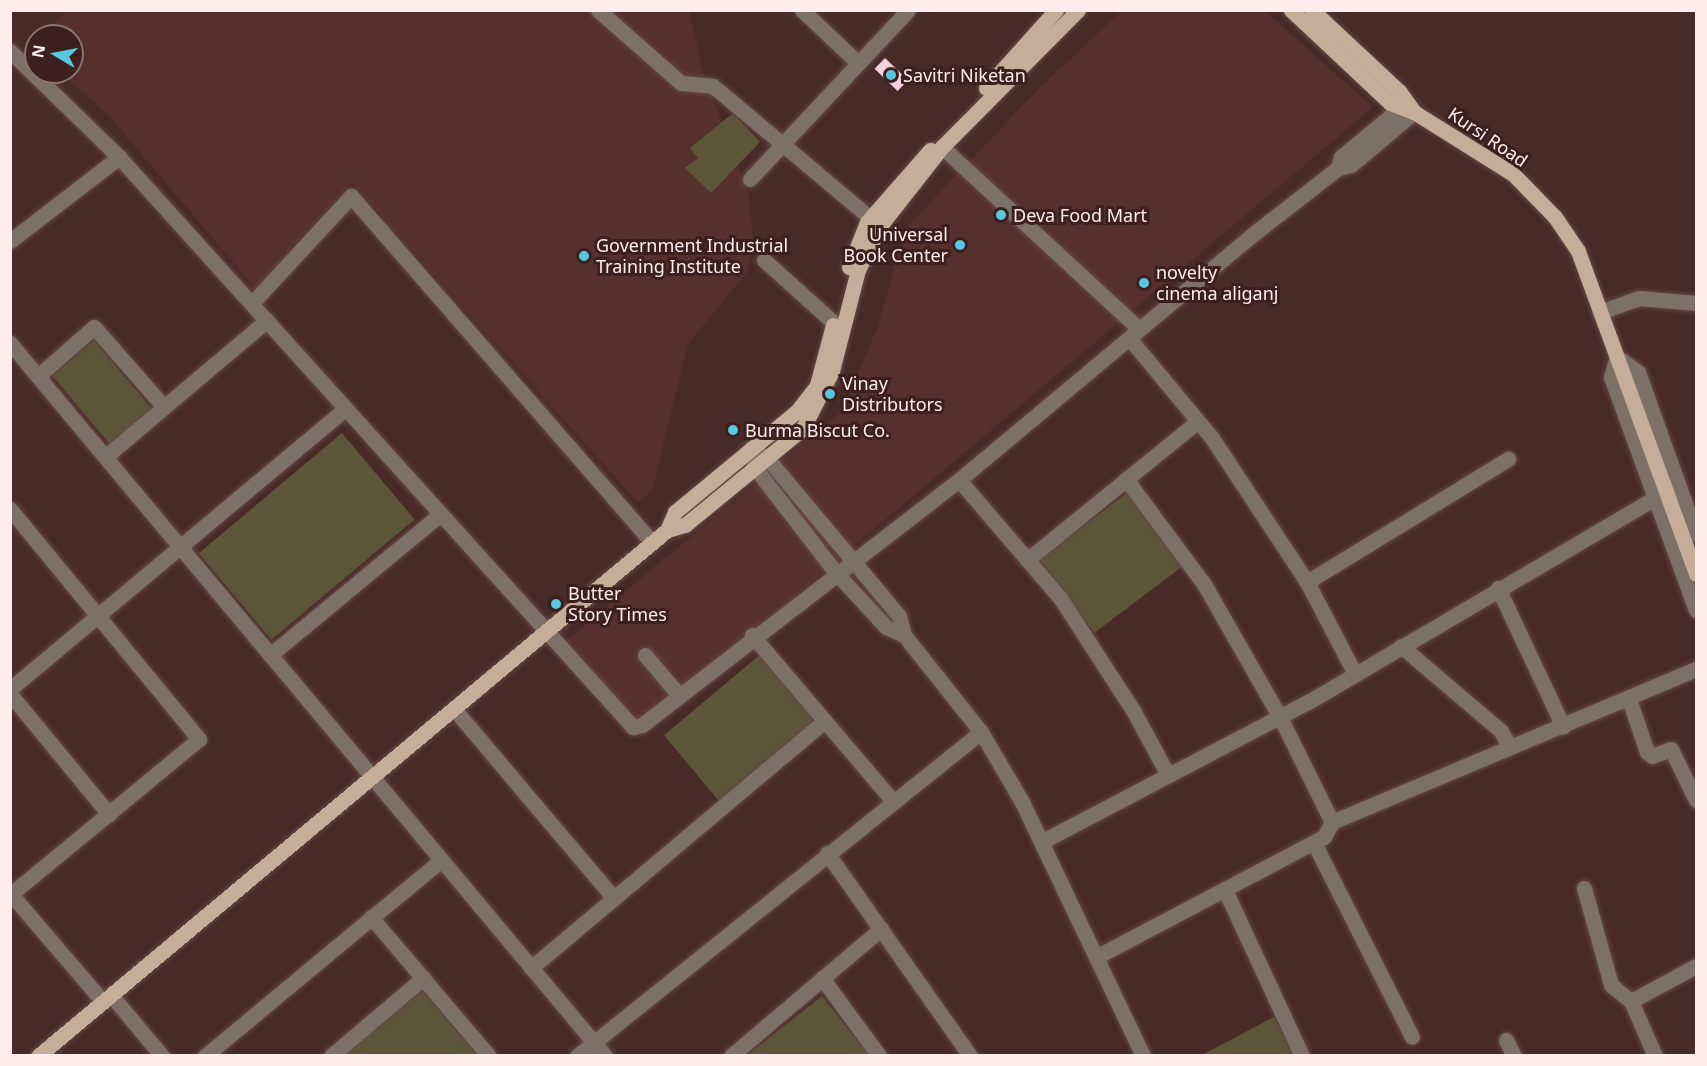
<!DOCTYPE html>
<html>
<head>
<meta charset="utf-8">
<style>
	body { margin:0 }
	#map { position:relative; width:1707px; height:1066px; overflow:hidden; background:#482a27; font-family:"Noto Sans",sans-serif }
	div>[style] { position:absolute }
	.built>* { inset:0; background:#56302c }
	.green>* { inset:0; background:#5d5639; transform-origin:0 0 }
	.building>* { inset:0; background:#f5d0df; transform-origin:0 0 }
	.roads { filter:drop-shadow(0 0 2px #654946) drop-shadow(0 0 2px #654946) }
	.minor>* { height:15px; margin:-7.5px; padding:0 7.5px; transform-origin:7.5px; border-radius:7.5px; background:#7d7167 }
	.major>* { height:15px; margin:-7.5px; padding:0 7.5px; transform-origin:7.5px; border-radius:7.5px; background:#c5ad99 }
	.dots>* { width:16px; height:16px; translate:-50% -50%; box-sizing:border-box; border:3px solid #3d201d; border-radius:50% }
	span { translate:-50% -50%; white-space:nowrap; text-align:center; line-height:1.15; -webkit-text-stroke:6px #3d201d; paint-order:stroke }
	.poi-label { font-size:18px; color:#feedeb }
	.left { translate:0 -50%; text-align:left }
	.right { translate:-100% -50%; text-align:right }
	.street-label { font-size:18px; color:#feedeb }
	.frame { position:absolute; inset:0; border:12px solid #feedeb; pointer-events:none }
	.north { position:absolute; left:24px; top:24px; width:60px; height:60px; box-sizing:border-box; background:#3d201d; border:2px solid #8a726f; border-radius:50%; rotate:280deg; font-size:16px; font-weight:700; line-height:24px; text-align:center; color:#feedeb }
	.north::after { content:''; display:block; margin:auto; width:21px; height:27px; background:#56c9e1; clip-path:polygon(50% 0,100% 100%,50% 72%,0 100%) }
</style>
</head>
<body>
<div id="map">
	<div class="built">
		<div style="clip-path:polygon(66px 10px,689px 11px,703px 71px,749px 196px,753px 242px,748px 271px,688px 344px,652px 491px,637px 502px,352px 182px,255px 288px,111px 118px,61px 72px,72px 72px,72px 36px,45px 36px)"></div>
		<div style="clip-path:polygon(1122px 11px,1265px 11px,1373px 107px,639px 728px,562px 644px,842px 411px,878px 326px,905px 229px,1042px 85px)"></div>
	</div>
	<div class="green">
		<div style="clip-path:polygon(733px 113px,760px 142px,711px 193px,685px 168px,698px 158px,690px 148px)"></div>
		<div style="left:94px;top:340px;width:90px;height:55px;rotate:50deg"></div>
		<div style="left:342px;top:433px;width:113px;height:187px;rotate:50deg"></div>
		<div style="left:1127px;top:493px;width:92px;height:110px;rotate:53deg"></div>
		<div style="left:762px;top:653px;width:86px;height:128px;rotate:50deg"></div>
		<div style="clip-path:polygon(422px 990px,477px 1055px,343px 1056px)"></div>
		<div style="clip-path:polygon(822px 996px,869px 1055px,747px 1055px)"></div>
		<div style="clip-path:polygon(1274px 1017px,1294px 1055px,1200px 1056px)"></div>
	</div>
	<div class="building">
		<div style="left:885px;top:58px;width:32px;height:15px;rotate:44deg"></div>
	</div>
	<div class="roads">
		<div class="minor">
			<div style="left:598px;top:10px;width:111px;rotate:41.3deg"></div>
			<div style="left:681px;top:83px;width:32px;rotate:5deg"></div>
			<div style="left:713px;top:86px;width:218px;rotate:40deg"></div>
			<div style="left:802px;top:10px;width:77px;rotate:43.4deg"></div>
			<div style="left:10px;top:51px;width:152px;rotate:44.2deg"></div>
			<div style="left:119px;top:157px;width:768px;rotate:47.96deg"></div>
			<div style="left:633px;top:727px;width:9px;rotate:-13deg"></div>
			<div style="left:642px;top:725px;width:401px;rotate:-37.7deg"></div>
			<div style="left:959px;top:480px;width:382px;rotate:-39.9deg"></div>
			<div style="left:1252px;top:235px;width:109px;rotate:-37.9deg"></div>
			<div style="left:1338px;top:168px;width:13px;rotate:-13deg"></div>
			<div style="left:1351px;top:165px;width:82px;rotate:-40.1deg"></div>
			<div style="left:942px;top:147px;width:268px;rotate:42.7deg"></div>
			<div style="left:1338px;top:168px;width:11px;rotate:-75deg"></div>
			<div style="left:1341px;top:157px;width:77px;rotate:-39.7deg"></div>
			<div style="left:750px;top:179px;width:231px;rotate:-46.9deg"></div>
			<div style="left:10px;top:241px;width:138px;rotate:-37.6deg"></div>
			<div style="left:764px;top:260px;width:94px;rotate:42deg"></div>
			<div style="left:252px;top:303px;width:146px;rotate:-47.2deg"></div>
			<div style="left:351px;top:196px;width:459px;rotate:49deg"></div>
			<div style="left:1600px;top:312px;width:41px;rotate:-19.7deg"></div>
			<div style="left:1639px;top:298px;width:57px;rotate:5deg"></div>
			<div style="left:1129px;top:338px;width:130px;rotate:50.3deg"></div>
			<div style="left:1212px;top:438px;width:173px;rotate:56.6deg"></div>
			<div style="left:1307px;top:582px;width:104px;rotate:62.4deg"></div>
			<div style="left:10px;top:343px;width:929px;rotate:50.15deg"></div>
			<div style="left:38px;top:376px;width:74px;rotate:-41.2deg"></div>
			<div style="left:94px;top:327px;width:106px;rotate:48.8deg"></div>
			<div style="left:751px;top:448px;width:19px;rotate:32deg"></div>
			<div style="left:767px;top:458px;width:206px;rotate:50.1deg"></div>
			<div style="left:899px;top:616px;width:20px;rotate:75deg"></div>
			<div style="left:904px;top:635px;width:124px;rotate:51.6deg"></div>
			<div style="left:981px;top:732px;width:81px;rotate:59.6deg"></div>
			<div style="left:1022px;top:802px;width:281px;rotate:64.5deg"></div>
			<div style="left:105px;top:457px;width:212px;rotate:-40.2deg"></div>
			<div style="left:753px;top:457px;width:11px;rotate:80deg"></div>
			<div style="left:755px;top:468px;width:134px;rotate:52.3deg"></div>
			<div style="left:837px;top:574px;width:72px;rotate:47.2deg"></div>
			<div style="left:886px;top:627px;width:20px;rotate:24deg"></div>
			<div style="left:1126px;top:479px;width:131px;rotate:53.4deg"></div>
			<div style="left:1204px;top:584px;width:153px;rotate:60.3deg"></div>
			<div style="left:1280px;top:717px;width:117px;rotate:63.7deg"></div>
			<div style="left:959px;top:480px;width:157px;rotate:49.4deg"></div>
			<div style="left:1061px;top:599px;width:135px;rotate:57.1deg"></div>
			<div style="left:1134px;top:712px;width:72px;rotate:61.6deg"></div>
			<div style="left:10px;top:509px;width:298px;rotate:50.6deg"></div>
			<div style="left:199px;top:739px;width:244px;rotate:140.5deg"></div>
			<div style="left:1696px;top:534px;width:172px;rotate:-109.7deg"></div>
			<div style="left:1638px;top:372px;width:26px;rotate:-144deg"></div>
			<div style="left:1617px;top:357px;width:21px;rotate:107deg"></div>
			<div style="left:1611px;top:377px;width:248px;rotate:70deg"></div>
			<div style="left:1027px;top:560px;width:220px;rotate:-39.1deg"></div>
			<div style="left:1307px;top:582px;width:236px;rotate:-31.5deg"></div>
			<div style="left:1498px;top:588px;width:153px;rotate:64.8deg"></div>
			<div style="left:752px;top:635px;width:218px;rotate:49.7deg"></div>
			<div style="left:1401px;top:646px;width:131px;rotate:40.4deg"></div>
			<div style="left:1501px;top:731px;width:17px;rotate:62deg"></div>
			<div style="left:270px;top:655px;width:219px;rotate:-39.6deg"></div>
			<div style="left:645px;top:655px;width:51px;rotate:49.8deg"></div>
			<div style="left:10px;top:689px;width:437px;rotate:-39.9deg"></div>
			<div style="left:10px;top:694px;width:156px;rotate:50.5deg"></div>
			<div style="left:1629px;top:699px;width:56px;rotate:71.2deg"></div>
			<div style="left:1647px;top:752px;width:6px;rotate:39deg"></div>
			<div style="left:1652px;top:756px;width:20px;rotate:-20deg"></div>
			<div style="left:1671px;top:749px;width:57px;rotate:63.9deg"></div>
			<div style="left:454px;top:709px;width:248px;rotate:49.8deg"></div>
			<div style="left:1041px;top:842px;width:304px;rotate:-27.7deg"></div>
			<div style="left:1310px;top:701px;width:400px;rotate:-30.5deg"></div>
			<div style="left:1314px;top:843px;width:217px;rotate:63.2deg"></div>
			<div style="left:827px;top:853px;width:248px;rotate:54.8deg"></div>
			<div style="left:1584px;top:888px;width:101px;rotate:74.4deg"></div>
			<div style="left:1611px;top:985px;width:26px;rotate:39deg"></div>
			<div style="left:1631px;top:1001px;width:60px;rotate:66.4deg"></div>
			<div style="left:1225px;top:890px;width:183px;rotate:65.1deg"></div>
			<div style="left:10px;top:893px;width:143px;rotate:49.5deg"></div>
			<div style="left:371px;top:917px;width:182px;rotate:49.7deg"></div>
			<div style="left:1096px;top:957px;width:258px;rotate:-27.8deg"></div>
			<div style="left:1324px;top:837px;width:17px;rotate:-62deg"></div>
			<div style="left:1332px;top:822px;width:395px;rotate:-22.8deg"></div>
			<div style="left:531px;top:968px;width:380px;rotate:-40.1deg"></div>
			<div style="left:822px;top:978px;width:97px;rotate:53.8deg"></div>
			<div style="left:111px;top:995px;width:80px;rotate:50.1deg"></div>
			<div style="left:1631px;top:1001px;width:74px;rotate:-28.3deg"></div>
			<div style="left:1506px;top:1040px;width:18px;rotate:63deg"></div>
			<div style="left:205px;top:1056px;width:307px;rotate:-39.7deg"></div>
			<div style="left:331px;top:1056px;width:121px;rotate:-40.3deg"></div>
			<div style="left:577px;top:1056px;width:518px;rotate:-38.73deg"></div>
			<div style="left:731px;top:1056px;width:197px;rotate:-40.3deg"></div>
		</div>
		<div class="major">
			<div style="left:1291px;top:10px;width:136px;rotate:43.2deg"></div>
			<div style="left:1390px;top:103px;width:26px;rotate:21deg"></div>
			<div style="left:1414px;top:112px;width:117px;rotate:32.1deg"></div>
			<div style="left:1513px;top:174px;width:60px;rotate:45.7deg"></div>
			<div style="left:1555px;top:217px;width:41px;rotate:55.9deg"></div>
			<div style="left:1578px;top:251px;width:344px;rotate:69.9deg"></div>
			<div style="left:1312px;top:10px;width:119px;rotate:43deg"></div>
			<div style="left:1399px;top:91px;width:26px;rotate:54deg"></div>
			<div style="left:986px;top:88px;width:105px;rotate:-48.1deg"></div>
			<div style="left:849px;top:267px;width:48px;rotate:-68.2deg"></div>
			<div style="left:867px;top:222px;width:96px;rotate:-48.8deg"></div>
			<div style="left:667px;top:530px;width:20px;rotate:-66deg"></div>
			<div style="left:675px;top:512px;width:158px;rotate:-39.6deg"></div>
			<div style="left:797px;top:411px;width:33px;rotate:-52deg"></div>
			<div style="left:817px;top:385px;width:62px;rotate:-75.1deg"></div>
			<div style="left:38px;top:1056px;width:820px;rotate:-39.9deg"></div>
			<div style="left:667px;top:530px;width:19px;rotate:-16deg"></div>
			<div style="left:685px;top:525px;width:153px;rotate:-39.4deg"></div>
			<div style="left:803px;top:428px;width:64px;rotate:-63deg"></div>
			<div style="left:832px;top:371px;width:104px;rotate:-75.6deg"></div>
			<div style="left:858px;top:270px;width:49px;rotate:-63.4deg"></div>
			<div style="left:880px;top:226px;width:100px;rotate:-51.9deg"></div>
			<div style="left:942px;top:147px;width:193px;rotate:-45.2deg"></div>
		</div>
	</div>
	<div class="dots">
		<div style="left:891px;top:75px;background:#56c9e1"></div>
		<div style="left:1001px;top:215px;background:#56c9e1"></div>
		<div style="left:960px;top:245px;background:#56c9e1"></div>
		<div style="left:584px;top:256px;background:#56c9e1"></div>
		<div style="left:1144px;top:283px;background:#56c9e1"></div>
		<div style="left:830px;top:394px;background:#56c9e1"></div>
		<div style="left:733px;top:430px;background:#56c9e1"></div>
		<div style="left:556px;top:604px;background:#56c9e1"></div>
	</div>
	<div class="poi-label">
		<span class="left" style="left:903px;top:75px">Savitri Niketan</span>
		<span class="left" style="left:1013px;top:215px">Deva Food Mart</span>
		<span class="right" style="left:948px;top:245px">Universal<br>Book Center</span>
		<span class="left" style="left:596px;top:256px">Government Industrial<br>Training Institute</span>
		<span class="left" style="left:1156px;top:283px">novelty<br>cinema aliganj</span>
		<span class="left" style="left:842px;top:394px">Vinay<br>Distributors</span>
		<span class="left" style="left:745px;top:430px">Burma Biscut Co.</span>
		<span class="left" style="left:568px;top:604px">Butter<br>Story Times</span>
	</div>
	<div class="street-label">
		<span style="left:1488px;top:137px;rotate:34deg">Kursi Road</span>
	</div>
	<div class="frame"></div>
	<div class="north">N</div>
</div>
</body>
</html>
